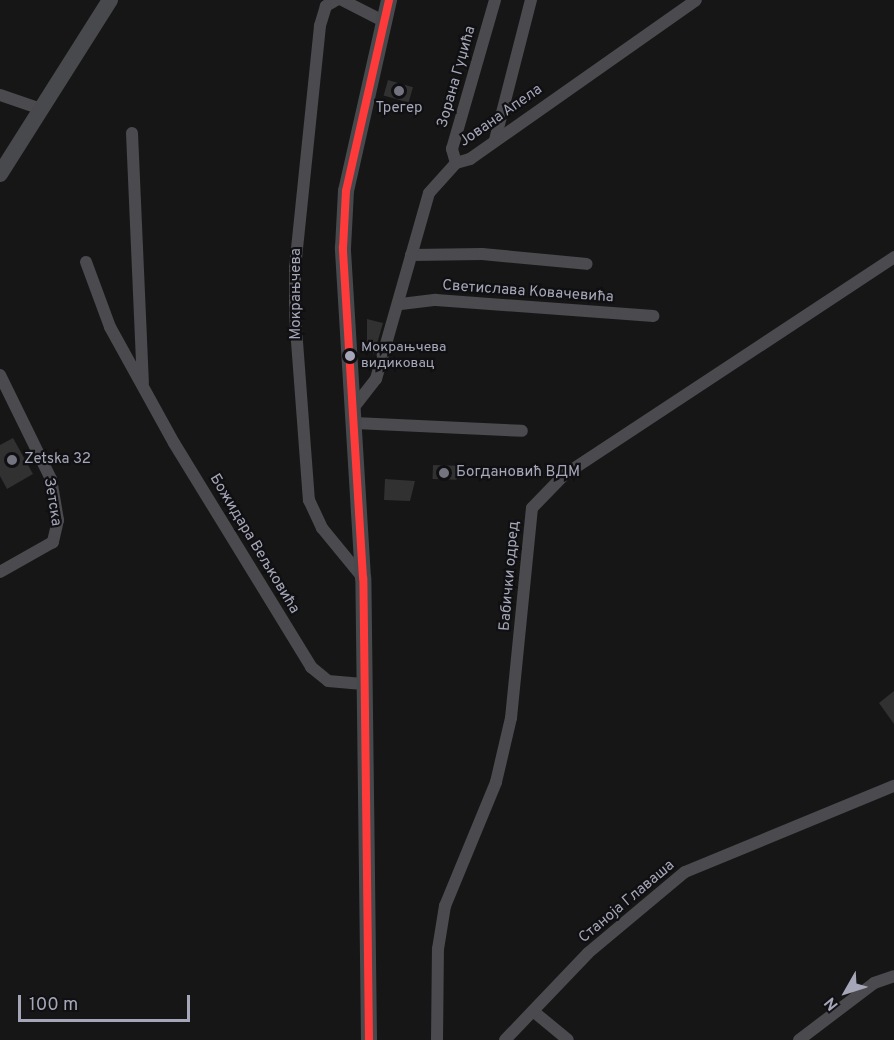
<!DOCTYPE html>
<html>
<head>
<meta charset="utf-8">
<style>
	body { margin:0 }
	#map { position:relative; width:894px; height:1040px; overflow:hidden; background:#161616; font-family:Overpass,sans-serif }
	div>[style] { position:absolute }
	.building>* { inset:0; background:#313132; transform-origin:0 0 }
	.street>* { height:12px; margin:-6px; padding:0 6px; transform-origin:6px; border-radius:6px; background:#4a4a4f }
	.secondary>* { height:16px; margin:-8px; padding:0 8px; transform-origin:8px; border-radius:8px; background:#48494d }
	.bus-1>* { height:8px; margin:-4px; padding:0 4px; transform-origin:4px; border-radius:4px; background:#ff3a3a }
	.dots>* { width:16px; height:16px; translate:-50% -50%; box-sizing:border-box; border:3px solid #101012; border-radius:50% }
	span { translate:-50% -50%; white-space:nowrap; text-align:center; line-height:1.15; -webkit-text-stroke:4.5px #101012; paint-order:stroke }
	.bus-label { font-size:14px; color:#a5a7b9 }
	.left { translate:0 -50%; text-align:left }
	.street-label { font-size:15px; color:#a5a7b9 }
	.poi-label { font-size:15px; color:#a5a7b9 }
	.north { position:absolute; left:816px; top:962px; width:60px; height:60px; -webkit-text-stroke:4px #101012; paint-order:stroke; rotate:231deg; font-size:16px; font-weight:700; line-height:24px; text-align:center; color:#a5a7b9 }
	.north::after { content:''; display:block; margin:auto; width:21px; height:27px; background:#a5a7b9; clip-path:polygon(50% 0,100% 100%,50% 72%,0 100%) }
	.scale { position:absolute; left:18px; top:995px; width:172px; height:27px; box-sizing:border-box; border:3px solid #a5a7b9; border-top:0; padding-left:8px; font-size:18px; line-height:21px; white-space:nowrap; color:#a5a7b9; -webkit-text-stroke:4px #101012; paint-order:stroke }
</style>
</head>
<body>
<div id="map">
	<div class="building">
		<div style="left:388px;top:80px;width:26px;height:16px;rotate:16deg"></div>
		<div style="clip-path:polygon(367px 319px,383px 323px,374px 354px,367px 349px)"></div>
		<div style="clip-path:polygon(13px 438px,33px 474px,7px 489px,0 476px,0 445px)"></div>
		<div style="left:433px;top:465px;width:24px;height:14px;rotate:2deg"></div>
		<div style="clip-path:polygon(385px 479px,415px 481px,410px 501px,384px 500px)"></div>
		<div style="clip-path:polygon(894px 691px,894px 724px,879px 703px)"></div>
	</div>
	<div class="street">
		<div style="left:336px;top:0;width:12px;rotate:149deg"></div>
		<div style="left:326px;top:6px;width:21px;rotate:107deg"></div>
		<div style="left:320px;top:26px;width:241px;rotate:95.9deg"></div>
		<div style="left:295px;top:266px;width:49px;rotate:90deg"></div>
		<div style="left:295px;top:315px;width:186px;rotate:85.7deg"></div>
		<div style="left:309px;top:500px;width:31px;rotate:65deg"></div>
		<div style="left:322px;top:528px;width:65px;rotate:50.6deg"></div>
		<div style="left:342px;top:0;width:46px;rotate:27.1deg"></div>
		<div style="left:0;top:95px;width:43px;rotate:18.9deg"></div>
		<div style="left:132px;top:133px;width:250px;rotate:87.5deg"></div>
		<div style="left:495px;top:140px;width:145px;rotate:-75.6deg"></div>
		<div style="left:456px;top:163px;width:15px;rotate:-106deg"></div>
		<div style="left:452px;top:149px;width:155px;rotate:-73.9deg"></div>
		<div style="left:411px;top:255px;width:71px;rotate:-0.8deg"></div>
		<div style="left:482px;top:254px;width:105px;rotate:5.4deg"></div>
		<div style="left:86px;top:262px;width:69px;rotate:69.7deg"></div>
		<div style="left:110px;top:327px;width:132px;rotate:61.1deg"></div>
		<div style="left:174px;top:443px;width:263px;rotate:58.5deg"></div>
		<div style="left:311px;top:667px;width:22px;rotate:39deg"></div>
		<div style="left:328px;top:681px;width:35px;rotate:5deg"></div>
		<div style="left:401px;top:304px;width:35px;rotate:-7deg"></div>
		<div style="left:436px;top:300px;width:218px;rotate:4.2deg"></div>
		<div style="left:0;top:375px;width:116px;rotate:63.9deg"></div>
		<div style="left:51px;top:479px;width:42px;rotate:80.3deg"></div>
		<div style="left:58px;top:520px;width:23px;rotate:103deg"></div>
		<div style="left:53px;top:542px;width:61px;rotate:150.5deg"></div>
		<div style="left:354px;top:407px;width:36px;rotate:-52deg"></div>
		<div style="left:376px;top:379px;width:193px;rotate:-74.1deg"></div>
		<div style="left:429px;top:193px;width:40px;rotate:-48deg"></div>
		<div style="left:456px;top:163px;width:15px;rotate:-16deg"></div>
		<div style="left:470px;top:159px;width:276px;rotate:-35.1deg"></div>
		<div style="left:355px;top:423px;width:167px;rotate:2.7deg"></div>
		<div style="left:533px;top:1011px;width:45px;rotate:39.6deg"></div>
		<div style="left:437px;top:1040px;width:91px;rotate:-89.4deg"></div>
		<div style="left:438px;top:949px;width:44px;rotate:-80.8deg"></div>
		<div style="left:445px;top:906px;width:134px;rotate:-67.6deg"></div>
		<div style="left:496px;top:782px;width:66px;rotate:-76.8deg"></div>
		<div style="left:511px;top:718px;width:211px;rotate:-84.3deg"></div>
		<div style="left:532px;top:508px;width:46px;rotate:-45.9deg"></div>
		<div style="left:564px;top:475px;width:396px;rotate:-33.4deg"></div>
		<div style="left:505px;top:1040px;width:120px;rotate:-46.3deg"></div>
		<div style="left:588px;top:953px;width:126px;rotate:-39.9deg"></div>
		<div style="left:685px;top:872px;width:226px;rotate:-22.4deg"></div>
		<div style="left:799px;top:1040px;width:94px;rotate:-37.2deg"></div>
		<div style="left:874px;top:983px;width:21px;rotate:-19deg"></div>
	</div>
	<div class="secondary">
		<div style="left:0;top:174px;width:206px;rotate:-57.7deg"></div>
		<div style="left:369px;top:1040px;width:462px;rotate:-90.7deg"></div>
		<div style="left:363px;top:578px;width:331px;rotate:-93.5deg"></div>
		<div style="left:343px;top:248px;width:57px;rotate:-87deg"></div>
		<div style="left:346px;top:191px;width:196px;rotate:-77.3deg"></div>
	</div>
	<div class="bus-1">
		<div style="left:369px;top:1040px;width:462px;rotate:-90.7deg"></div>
		<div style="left:363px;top:578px;width:331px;rotate:-93.5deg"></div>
		<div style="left:343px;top:248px;width:57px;rotate:-87deg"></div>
		<div style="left:346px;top:191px;width:196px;rotate:-77.3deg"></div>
	</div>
	<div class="dots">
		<div style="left:399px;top:91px;background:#737480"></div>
		<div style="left:350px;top:356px;background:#a5a7b9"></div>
		<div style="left:12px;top:460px;background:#737480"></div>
		<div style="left:444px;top:473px;background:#737480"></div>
	</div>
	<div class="bus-label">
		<span class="left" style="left:361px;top:356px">Мокрањчева<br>видиковац</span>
	</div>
	<div class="street-label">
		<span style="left:457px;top:77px;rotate:-74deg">Зорана Гуџића</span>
		<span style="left:501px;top:116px;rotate:-35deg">Јована Апела</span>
		<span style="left:528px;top:292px;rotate:4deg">Светислава Ковачевића</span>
		<span style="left:297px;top:294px;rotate:-90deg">Мокрањчева</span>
		<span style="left:52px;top:502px;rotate:81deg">Зетска</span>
		<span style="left:254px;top:544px;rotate:59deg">Божидара Вељковића</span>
		<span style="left:510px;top:576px;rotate:-85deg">Бабички одред</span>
		<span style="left:627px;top:902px;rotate:-40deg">Станоја Главаша</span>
	</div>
	<div class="poi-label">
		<span style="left:399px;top:109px">Трегер</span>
		<span class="left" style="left:24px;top:460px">Zetska 32</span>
		<span class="left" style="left:456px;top:473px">Богдановић ВДМ</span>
	</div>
	<div class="north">N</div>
	<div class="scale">100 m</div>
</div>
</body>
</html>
